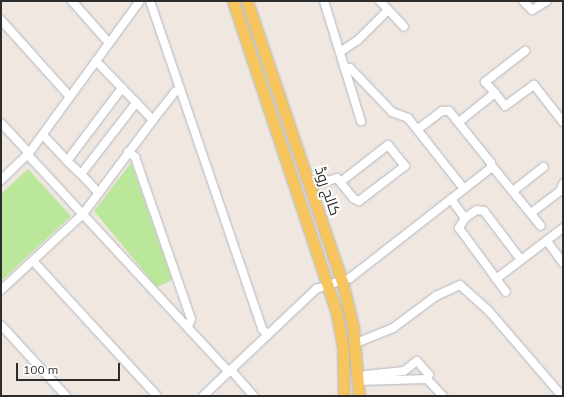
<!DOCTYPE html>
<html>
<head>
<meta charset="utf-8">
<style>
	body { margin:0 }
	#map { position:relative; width:564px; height:397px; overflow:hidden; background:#efe7e0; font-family:Mulish,Cairo,sans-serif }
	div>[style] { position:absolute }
	.green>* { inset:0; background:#bbe79b }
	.roads { filter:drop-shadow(0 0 1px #b3b7c1) drop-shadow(0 0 1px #b3b7c1) }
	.minor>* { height:8px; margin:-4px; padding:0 4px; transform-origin:4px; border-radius:4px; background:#fff }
	.major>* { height:11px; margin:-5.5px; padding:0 5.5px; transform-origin:5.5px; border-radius:5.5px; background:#f7c55d }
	span { translate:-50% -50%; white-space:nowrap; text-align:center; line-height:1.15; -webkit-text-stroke:4px #fff; paint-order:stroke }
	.street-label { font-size:15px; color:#2d2d2d }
	.frame { position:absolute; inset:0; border:2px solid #2d2d2d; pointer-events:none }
	.scale { position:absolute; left:16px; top:363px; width:104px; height:18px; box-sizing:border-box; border:2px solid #2d2d2d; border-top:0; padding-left:5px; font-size:12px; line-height:14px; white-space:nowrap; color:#2d2d2d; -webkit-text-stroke:3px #fff; paint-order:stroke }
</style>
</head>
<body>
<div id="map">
	<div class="green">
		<div style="clip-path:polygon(131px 163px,172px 280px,157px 287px,94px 211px)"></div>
		<div style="clip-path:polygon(28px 169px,71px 216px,1px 281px,1px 194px)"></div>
	</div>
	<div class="roads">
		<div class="minor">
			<div style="left:72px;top:1px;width:56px;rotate:48.6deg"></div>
			<div style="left:150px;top:1px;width:347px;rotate:71.1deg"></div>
			<div style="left:262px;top:329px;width:8px;rotate:45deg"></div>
			<div style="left:324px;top:1px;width:126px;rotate:72.9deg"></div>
			<div style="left:380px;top:1px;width:35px;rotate:47deg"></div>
			<div style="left:523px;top:1px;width:13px;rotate:45deg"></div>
			<div style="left:532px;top:10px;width:17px;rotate:-31deg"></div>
			<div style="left:1px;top:20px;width:103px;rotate:48.1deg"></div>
			<div style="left:340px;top:52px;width:22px;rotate:-34deg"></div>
			<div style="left:358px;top:40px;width:42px;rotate:-45deg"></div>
			<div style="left:96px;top:61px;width:82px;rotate:46deg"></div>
			<div style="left:344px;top:67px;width:6px;rotate:9deg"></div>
			<div style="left:350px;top:68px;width:61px;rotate:46.3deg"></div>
			<div style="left:392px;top:112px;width:17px;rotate:21deg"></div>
			<div style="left:408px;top:118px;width:90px;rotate:51.7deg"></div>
			<div style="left:122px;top:88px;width:91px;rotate:127deg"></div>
			<div style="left:67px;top:161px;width:19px;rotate:43deg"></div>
			<div style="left:81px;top:174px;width:90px;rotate:-52.2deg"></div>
			<div style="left:495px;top:93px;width:16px;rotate:52deg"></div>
			<div style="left:505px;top:106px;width:36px;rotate:-36deg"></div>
			<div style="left:534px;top:85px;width:47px;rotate:51.9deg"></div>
			<div style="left:459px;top:122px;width:46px;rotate:-38.9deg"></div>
			<div style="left:495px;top:93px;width:15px;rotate:-132deg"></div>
			<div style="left:485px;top:82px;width:51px;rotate:-37.8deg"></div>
			<div style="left:1px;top:123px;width:41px;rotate:47deg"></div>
			<div style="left:43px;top:135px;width:35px;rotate:47deg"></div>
			<div style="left:128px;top:152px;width:9px;rotate:36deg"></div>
			<div style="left:135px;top:157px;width:171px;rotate:70.9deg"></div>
			<div style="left:191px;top:319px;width:9px;rotate:111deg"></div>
			<div style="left:28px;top:155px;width:296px;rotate:47.2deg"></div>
			<div style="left:492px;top:166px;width:77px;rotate:50.8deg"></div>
			<div style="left:81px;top:174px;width:26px;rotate:47deg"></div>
			<div style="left:1px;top:180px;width:39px;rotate:-44deg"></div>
			<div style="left:29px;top:153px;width:188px;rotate:-53.9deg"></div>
			<div style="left:311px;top:186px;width:27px;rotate:-17deg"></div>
			<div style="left:337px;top:178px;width:26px;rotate:51deg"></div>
			<div style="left:353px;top:198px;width:7px;rotate:27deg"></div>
			<div style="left:359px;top:201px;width:58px;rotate:-37.3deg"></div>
			<div style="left:405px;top:166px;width:27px;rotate:-129deg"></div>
			<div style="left:388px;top:145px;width:58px;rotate:142deg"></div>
			<div style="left:513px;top:191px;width:39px;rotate:-38deg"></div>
			<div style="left:451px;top:199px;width:24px;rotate:54deg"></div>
			<div style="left:465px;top:218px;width:14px;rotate:-34deg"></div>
			<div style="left:477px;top:210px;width:7px;rotate:8deg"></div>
			<div style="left:484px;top:211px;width:61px;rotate:52.9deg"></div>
			<div style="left:531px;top:213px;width:36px;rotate:-37deg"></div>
			<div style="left:560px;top:191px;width:8px;rotate:-67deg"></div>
			<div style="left:465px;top:218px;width:12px;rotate:121deg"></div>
			<div style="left:459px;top:228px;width:79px;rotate:53.7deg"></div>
			<div style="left:547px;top:241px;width:27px;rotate:54deg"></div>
			<div style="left:33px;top:261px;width:183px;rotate:47.4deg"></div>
			<div style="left:496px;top:279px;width:84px;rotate:-37.3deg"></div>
			<div style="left:1px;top:290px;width:112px;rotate:-42.8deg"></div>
			<div style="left:83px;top:214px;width:117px;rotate:-53.3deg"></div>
			<div style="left:153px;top:120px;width:36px;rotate:-52deg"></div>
			<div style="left:175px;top:92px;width:6px;rotate:-31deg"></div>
			<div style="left:1px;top:325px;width:96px;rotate:47.5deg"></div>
			<div style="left:356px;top:343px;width:40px;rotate:-22deg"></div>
			<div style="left:393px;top:328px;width:54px;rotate:-36.7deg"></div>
			<div style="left:436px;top:296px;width:26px;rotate:-25deg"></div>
			<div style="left:460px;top:285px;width:38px;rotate:42deg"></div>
			<div style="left:488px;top:310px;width:113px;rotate:49.3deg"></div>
			<div style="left:231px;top:370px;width:35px;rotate:49deg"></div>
			<div style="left:365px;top:375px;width:39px;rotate:-6deg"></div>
			<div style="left:404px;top:371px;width:16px;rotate:-38deg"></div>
			<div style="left:417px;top:361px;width:18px;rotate:49deg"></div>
			<div style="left:429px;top:375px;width:4px;rotate:117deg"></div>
			<div style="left:359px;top:381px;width:68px;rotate:-1.7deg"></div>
			<div style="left:427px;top:379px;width:23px;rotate:47deg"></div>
			<div style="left:203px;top:396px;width:156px;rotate:-43.4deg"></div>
			<div style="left:316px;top:289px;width:36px;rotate:-18deg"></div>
			<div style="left:350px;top:278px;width:179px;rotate:-38deg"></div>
			<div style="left:491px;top:168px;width:5px;rotate:-90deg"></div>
			<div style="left:491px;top:163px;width:67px;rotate:-128.9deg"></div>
			<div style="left:449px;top:111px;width:7px;rotate:180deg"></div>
			<div style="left:442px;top:111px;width:30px;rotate:143deg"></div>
		</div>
		<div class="major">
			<div style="left:233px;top:1px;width:330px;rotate:71.6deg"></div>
			<div style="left:337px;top:314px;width:36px;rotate:80deg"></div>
			<div style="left:343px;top:349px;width:47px;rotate:88.8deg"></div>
			<div style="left:247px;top:1px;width:296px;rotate:71.3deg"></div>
			<div style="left:342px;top:281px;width:46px;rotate:76.3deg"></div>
			<div style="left:353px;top:326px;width:70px;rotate:85.1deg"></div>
		</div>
	</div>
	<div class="street-label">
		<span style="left:328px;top:191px;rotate:71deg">کالج روڈ</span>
	</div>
	<div class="frame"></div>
	<div class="scale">100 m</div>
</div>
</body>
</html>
